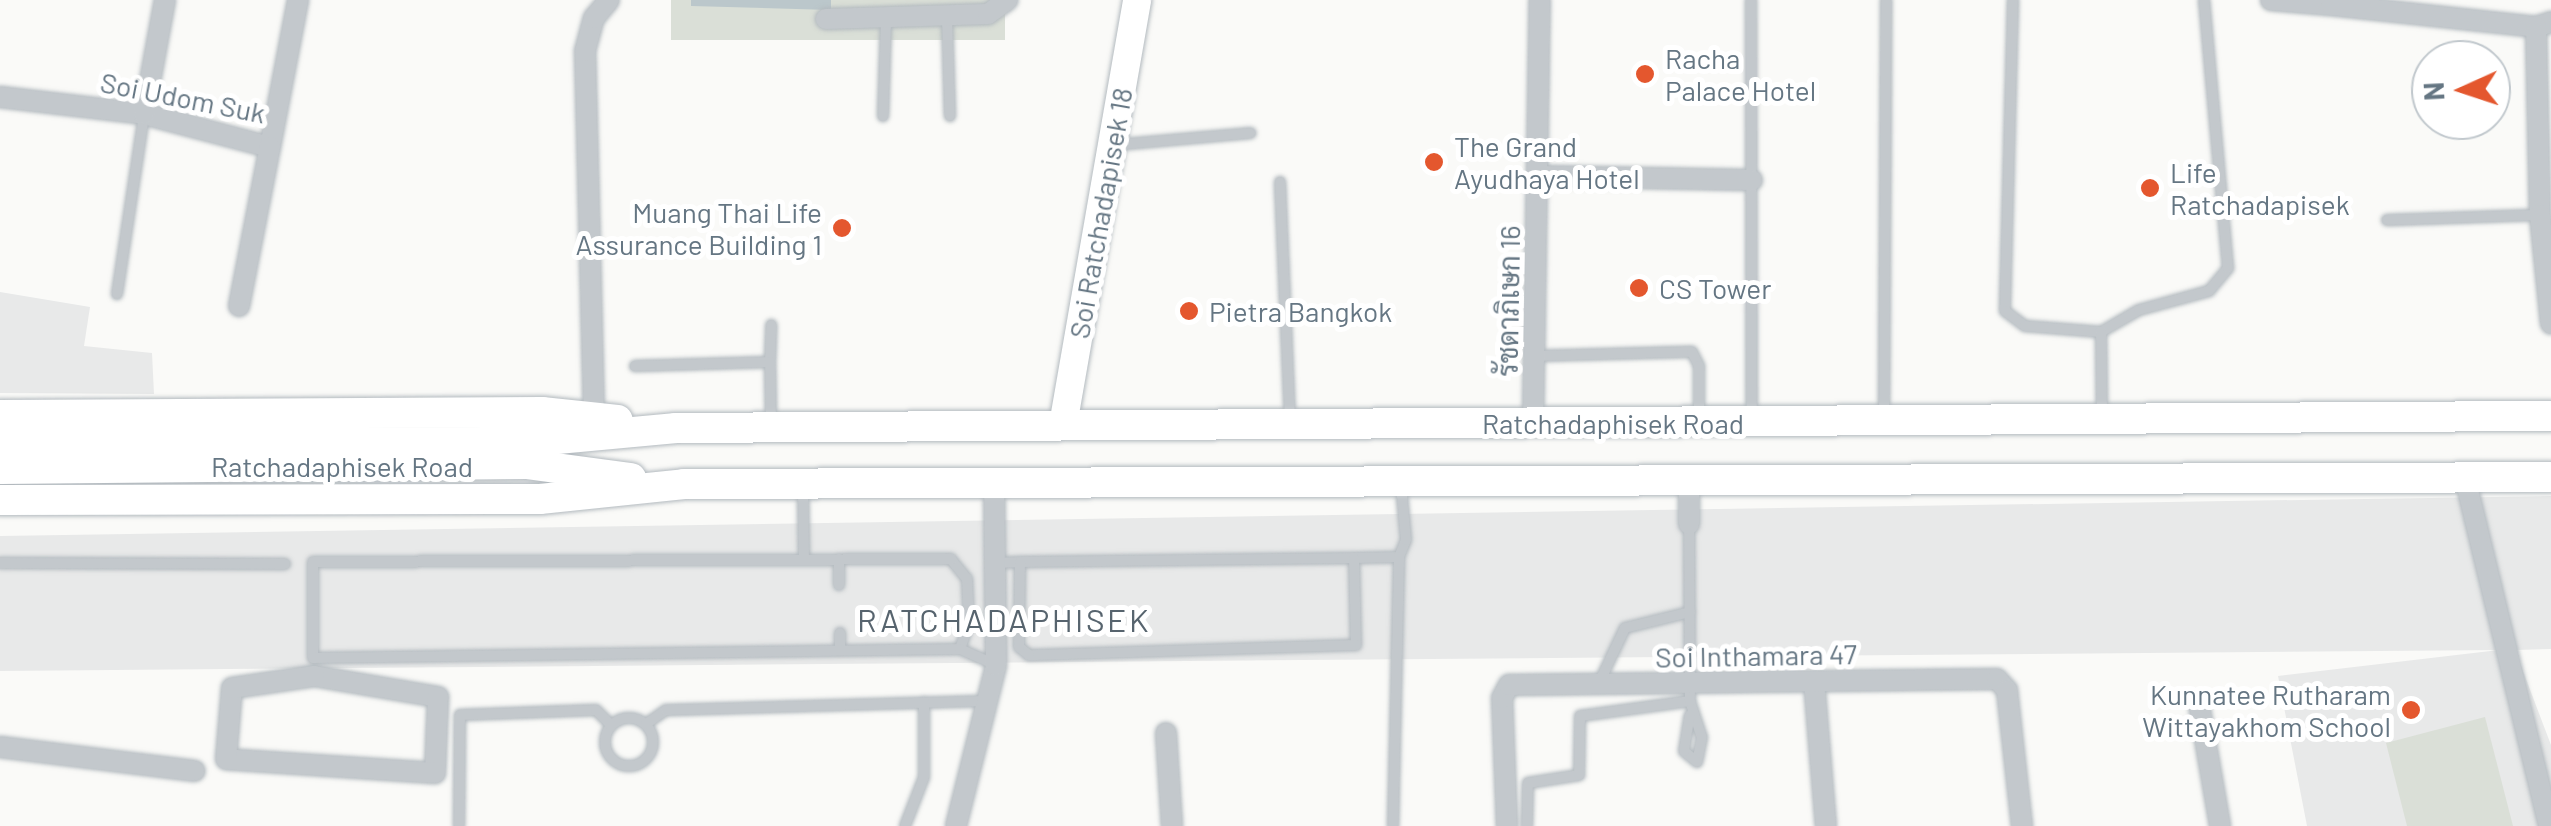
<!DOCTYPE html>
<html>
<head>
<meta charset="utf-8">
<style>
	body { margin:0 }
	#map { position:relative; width:2551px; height:826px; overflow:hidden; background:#fafaf8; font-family:Barlow,Sarabun,sans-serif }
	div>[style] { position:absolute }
	.built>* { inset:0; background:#e8e9e9 }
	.green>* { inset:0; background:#dadfd7; transform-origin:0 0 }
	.water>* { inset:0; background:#bbc7cb }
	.roads { filter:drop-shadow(0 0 2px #b3babf) drop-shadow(0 0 2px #b3babf) }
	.lane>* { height:10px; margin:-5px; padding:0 5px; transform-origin:5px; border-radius:5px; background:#c3c8cc }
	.lane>.ring { margin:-5px; padding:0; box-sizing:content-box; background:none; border:10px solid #c3c8cc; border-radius:50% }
	.street>* { height:20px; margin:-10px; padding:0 10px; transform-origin:10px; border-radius:10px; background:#c3c8cc }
	.secondary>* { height:28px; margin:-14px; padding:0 14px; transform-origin:14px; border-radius:14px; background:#fff }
	.primary>* { height:30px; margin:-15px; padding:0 15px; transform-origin:15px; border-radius:15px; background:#fff }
	.dots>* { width:28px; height:28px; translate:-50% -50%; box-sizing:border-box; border:5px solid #fff; border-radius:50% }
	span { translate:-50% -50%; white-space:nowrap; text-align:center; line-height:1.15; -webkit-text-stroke:10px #fff; paint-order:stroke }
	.poi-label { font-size:28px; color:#657683 }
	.left { translate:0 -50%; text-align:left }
	.right { translate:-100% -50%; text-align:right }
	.street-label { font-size:28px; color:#657683 }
	.quarter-label { font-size:32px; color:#57646e; letter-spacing:2.5px }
	.north { position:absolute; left:2411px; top:40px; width:100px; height:100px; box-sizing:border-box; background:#fff; border:2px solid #c1c8cd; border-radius:50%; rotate:267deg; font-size:28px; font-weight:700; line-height:40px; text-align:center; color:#657683 }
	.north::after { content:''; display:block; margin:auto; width:35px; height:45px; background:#e4572e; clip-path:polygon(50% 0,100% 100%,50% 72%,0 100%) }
</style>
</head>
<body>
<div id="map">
	<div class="built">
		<div style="clip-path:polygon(0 292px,90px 307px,84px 346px,152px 353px,154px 394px,0 393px)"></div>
		<div style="clip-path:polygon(2551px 496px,2551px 649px,2515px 650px,2551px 745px,2551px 826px,2307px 826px,2278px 676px,2499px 650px,0 671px,0 536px)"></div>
	</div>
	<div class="green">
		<div style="left:671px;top:0;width:334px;height:40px"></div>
		<div style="clip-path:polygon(2485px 717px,2513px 826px,2407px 826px,2386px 743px)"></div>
	</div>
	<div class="water">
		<div style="clip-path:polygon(691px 0,831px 0,831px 10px,691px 6px)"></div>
	</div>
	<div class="roads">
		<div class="lane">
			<div style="left:1751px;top:0;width:416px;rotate:89.9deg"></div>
			<div style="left:2013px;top:0;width:311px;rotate:91.5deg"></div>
			<div style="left:2005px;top:311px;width:25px;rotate:37deg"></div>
			<div style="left:2025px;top:326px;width:76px;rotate:4.5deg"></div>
			<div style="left:2101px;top:332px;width:44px;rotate:-30.1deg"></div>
			<div style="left:2139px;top:310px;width:73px;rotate:-15.2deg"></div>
			<div style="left:2209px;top:291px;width:30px;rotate:-50deg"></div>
			<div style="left:2228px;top:268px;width:269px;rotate:-95.1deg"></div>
			<div style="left:947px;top:17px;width:99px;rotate:88.3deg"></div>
			<div style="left:883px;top:116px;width:98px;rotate:-88.2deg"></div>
			<div style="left:1114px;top:145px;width:137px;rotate:-5deg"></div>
			<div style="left:1280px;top:182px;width:237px;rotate:87.6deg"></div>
			<div style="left:2387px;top:220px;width:152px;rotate:-1.9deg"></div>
			<div style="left:117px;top:294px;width:181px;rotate:-81.4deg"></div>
			<div style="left:2101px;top:332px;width:84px;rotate:89.3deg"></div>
			<div style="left:1534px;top:356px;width:158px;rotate:-1.5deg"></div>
			<div style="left:1692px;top:352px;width:16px;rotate:63deg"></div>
			<div style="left:1699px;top:366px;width:50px;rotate:90deg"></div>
			<div style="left:770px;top:362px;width:37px;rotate:-88deg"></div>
			<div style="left:635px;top:366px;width:135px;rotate:-1.7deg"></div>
			<div style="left:770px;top:362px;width:60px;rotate:89deg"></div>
			<div style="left:1884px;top:415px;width:415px;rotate:-89.7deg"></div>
			<div style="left:803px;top:485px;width:74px;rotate:89.2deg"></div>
			<div style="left:1354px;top:558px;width:45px;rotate:-1.3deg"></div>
			<div style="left:1399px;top:557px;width:18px;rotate:-68deg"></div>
			<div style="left:1406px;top:540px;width:55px;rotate:-95.2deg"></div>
			<div style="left:839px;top:559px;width:26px;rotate:90deg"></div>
			<div style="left:0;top:563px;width:285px;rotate:0.2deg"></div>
			<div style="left:995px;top:563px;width:25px;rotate:-2deg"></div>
			<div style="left:1020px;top:562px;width:334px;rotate:-0.7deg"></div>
			<div style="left:1354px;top:558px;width:87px;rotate:88.7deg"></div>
			<div style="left:1356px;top:645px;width:327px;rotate:178.2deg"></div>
			<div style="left:1029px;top:655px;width:13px;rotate:-141deg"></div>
			<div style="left:1019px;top:647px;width:85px;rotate:-89.3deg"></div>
			<div style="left:840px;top:633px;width:17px;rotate:90deg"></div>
			<div style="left:960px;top:649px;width:28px;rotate:-71deg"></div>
			<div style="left:969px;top:623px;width:44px;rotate:-92.6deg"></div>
			<div style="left:967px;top:579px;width:26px;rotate:-129deg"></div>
			<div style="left:951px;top:559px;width:638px;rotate:179.73deg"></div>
			<div style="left:313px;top:562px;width:96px;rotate:90deg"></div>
			<div style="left:313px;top:658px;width:647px;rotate:-0.8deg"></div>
			<div style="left:960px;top:649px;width:39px;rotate:24deg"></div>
			<div style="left:1598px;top:685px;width:63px;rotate:-64.7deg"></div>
			<div style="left:1625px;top:628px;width:67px;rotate:-13.8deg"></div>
			<div style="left:1690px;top:701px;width:38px;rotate:72deg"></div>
			<div style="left:1702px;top:737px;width:25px;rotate:101deg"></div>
			<div style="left:1697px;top:762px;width:17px;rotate:-140deg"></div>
			<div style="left:1684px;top:751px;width:36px;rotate:-81deg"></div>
			<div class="ring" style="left:605px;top:718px;width:38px;height:38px"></div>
			<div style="left:646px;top:724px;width:24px;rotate:-35deg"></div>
			<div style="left:666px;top:710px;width:322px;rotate:-1.6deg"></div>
			<div style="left:459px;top:826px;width:111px;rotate:-89.5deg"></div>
			<div style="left:460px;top:715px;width:136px;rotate:-2.1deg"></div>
			<div style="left:596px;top:710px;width:21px;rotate:45deg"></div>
			<div style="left:905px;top:826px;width:53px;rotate:-68.8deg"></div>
			<div style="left:924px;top:777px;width:75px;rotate:-90deg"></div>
			<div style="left:1393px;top:826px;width:269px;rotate:-88.7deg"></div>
			<div style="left:1527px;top:826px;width:43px;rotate:-88.7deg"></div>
			<div style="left:1528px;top:783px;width:52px;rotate:-8.9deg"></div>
			<div style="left:1579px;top:775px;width:59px;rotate:-89deg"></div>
			<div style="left:1580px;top:716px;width:111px;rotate:-7.8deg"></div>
			<div style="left:1690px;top:701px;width:177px;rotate:-90.3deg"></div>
		</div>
		<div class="street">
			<div style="left:2271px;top:0;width:60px;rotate:4.8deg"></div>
			<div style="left:2331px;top:0;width:5px;rotate:90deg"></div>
			<div style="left:2331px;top:5px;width:206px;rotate:6.1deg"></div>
			<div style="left:2536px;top:27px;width:16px;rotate:-18deg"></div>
			<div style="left:826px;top:19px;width:162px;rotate:-1.8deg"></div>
			<div style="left:988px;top:14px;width:24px;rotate:-36deg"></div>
			<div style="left:2536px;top:27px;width:188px;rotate:88.8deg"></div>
			<div style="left:2540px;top:215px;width:109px;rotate:84.2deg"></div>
			<div style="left:0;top:97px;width:145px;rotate:6.7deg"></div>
			<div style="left:144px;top:114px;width:130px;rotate:14.7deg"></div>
			<div style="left:270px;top:147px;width:150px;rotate:-79.2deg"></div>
			<div style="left:144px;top:114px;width:116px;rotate:-79.6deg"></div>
			<div style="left:1537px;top:176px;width:215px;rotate:1.1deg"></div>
			<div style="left:239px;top:306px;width:162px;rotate:-79deg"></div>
			<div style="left:594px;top:417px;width:366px;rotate:-91.4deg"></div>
			<div style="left:585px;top:51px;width:34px;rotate:-75deg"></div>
			<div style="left:594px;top:18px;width:23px;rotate:-50deg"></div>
			<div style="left:1533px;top:424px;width:424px;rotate:-89.1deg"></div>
			<div style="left:2465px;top:478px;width:358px;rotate:76.4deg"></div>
			<div style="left:1689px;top:484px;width:40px;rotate:90deg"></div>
			<div style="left:314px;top:676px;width:126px;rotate:9.6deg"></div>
			<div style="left:438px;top:697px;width:76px;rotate:92.3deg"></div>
			<div style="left:435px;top:773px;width:209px;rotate:-176.2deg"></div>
			<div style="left:226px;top:759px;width:71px;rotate:-85.2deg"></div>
			<div style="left:232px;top:688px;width:83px;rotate:-8.3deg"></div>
			<div style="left:1814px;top:681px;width:145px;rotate:85.3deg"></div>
			<div style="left:2199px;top:704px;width:124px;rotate:80.2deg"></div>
			<div style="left:1166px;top:733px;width:93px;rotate:86.3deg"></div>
			<div style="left:0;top:747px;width:196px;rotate:7deg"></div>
			<div style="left:956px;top:826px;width:166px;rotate:-76deg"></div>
			<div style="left:996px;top:665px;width:182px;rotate:-90.6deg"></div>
			<div style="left:1507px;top:826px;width:128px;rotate:-92.2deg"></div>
			<div style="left:1502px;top:698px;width:15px;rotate:-62deg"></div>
			<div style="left:1509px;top:685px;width:488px;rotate:-0.7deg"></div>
			<div style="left:1997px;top:679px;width:15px;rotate:48deg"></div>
			<div style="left:2007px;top:690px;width:137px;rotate:83.7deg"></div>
		</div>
		<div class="secondary">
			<div style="left:1063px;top:425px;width:431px;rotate:-80.1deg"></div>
		</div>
		<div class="primary">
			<div style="left:0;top:415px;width:542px;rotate:-0.32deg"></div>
			<div style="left:542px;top:412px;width:76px;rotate:6deg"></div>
			<div style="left:0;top:443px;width:525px;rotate:-0.11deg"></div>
			<div style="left:525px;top:442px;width:152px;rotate:-5.3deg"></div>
			<div style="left:676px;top:428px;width:1875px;rotate:-0.37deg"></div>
			<div style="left:0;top:469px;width:526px;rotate:-0.54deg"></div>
			<div style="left:526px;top:464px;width:106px;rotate:7.6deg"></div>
			<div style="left:0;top:500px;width:540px;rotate:-0.11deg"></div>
			<div style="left:540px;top:499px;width:145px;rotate:-5.9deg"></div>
			<div style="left:684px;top:484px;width:1867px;rotate:-0.21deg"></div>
		</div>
	</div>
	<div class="dots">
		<div style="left:1645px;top:74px;background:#e4572e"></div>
		<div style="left:1434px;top:162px;background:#e4572e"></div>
		<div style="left:2150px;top:188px;background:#e4572e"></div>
		<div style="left:842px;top:228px;background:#e4572e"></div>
		<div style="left:1639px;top:288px;background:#e4572e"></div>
		<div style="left:1189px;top:311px;background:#e4572e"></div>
		<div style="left:2411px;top:710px;background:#e4572e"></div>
	</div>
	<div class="poi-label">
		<span class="left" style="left:1665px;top:74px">Racha<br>Palace Hotel</span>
		<span class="left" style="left:1454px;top:162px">The Grand<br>Ayudhaya Hotel</span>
		<span class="left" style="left:2170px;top:188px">Life<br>Ratchadapisek</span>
		<span class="right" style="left:822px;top:228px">Muang Thai Life<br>Assurance Building 1</span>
		<span class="left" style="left:1659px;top:288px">CS Tower</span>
		<span class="left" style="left:1209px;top:311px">Pietra Bangkok</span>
		<span class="right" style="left:2391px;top:710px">Kunnatee Rutharam<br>Wittayakhom School</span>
	</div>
	<div class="street-label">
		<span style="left:183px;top:97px;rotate:11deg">Soi Udom Suk</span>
		<span style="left:1100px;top:213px;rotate:-80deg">Soi Ratchadapisek 18</span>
		<span style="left:1508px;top:301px;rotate:-89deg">รัชดาภิเษก 16</span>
		<span style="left:1613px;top:423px">Ratchadaphisek Road</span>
		<span style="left:342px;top:466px">Ratchadaphisek Road</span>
		<span style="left:1756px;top:655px;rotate:-1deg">Soi Inthamara 47</span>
	</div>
	<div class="quarter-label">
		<span style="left:1004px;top:619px">RATCHADAPHISEK</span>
	</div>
	<div class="north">N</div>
</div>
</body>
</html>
